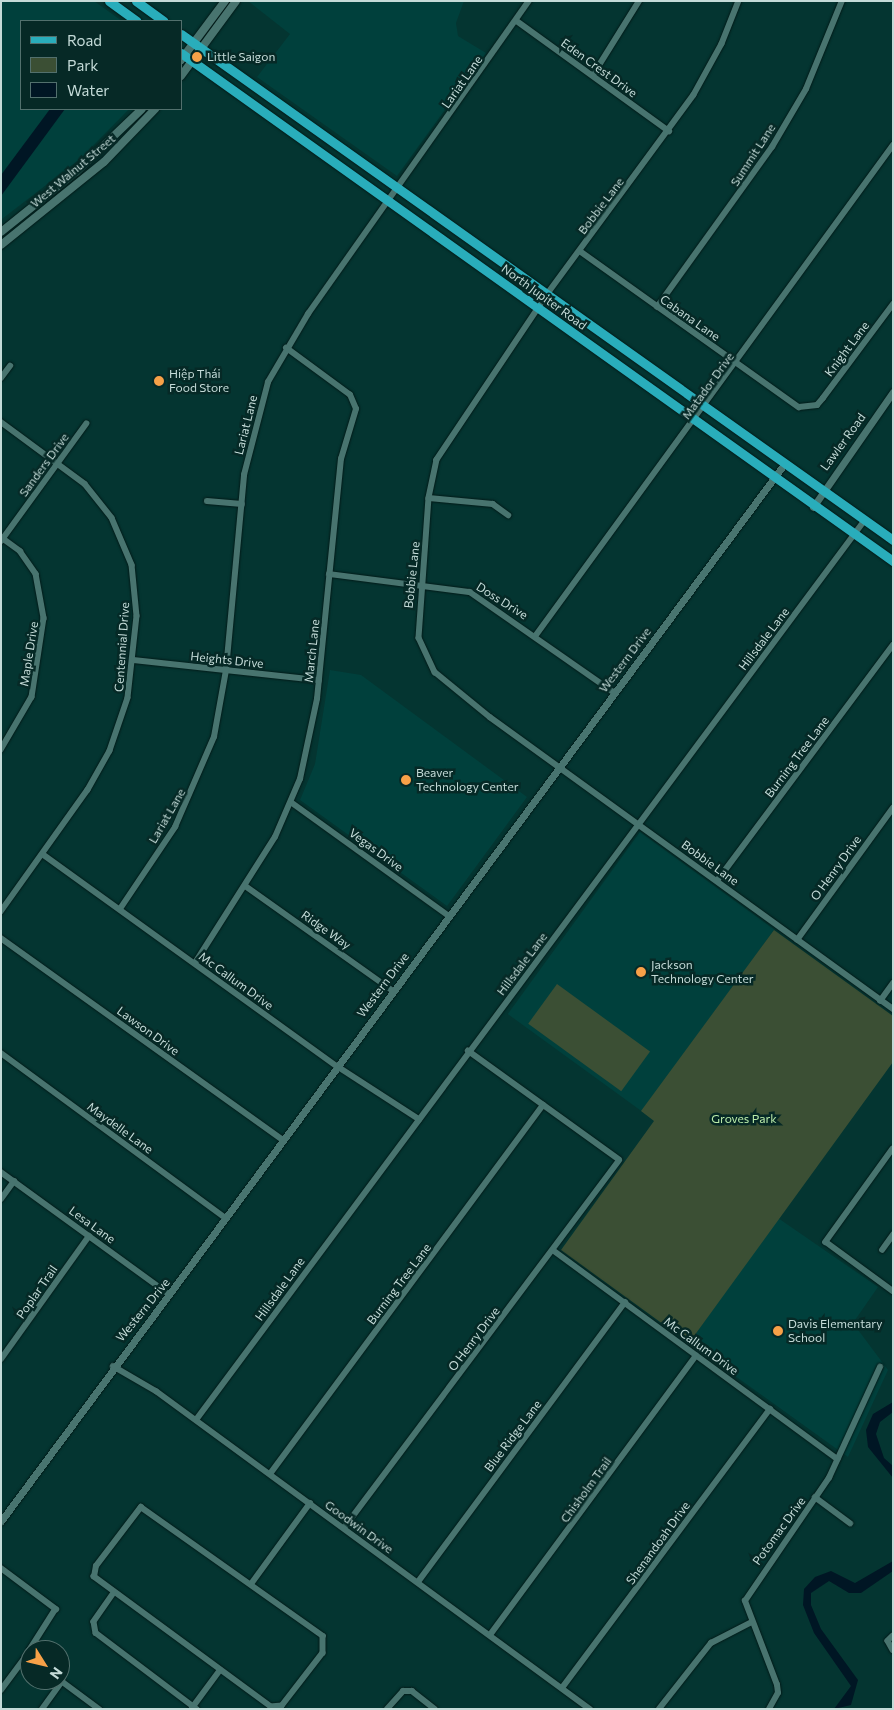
<!DOCTYPE html>
<html>
<head>
<meta charset="utf-8">
<style>
	body { margin:0 }
	#map { position:relative; width:894px; height:1710px; overflow:hidden; background:#043531; font-family:Commissioner,sans-serif }
	div>[style] { position:absolute }
	.built>* { inset:0; background:#00403c; transform-origin:0 0 }
	.green>* { inset:0; background:#3b4f34; transform-origin:0 0 }
	.water>* { inset:0; background:#001624 }
	.roads { filter:drop-shadow(0 0 1px #031a18) drop-shadow(0 0 1px #031a18) }
	.minor>* { height:5.5px; margin:-2.75px; padding:0 2.75px; transform-origin:2.75px; border-radius:2.75px; background:#48746f }
	.tertiary>* { height:7px; margin:-3.5px; padding:0 3.5px; transform-origin:3.5px; border-radius:3.5px; background:#48746f }
	.secondary>* { height:8px; margin:-4px; padding:0 4px; transform-origin:4px; border-radius:4px; background:#48746f }
	.primary>* { height:9px; margin:-4.5px; padding:0 4.5px; transform-origin:4.5px; border-radius:4.5px; background:#29adbb }
	.dots>* { width:14px; height:14px; translate:-50% -50%; box-sizing:border-box; border:2px solid #062926; border-radius:50% }
	span { translate:-50% -50%; white-space:nowrap; text-align:center; line-height:1.15; -webkit-text-stroke:5px #062926; paint-order:stroke }
	.poi-label { font-size:12px; color:#c4dbd8 }
	.left { translate:0 -50%; text-align:left }
	.street-label { font-size:12px; color:#c4dbd8 }
	.park-label { font-size:12px; color:#bbecaa }
	.frame { position:absolute; inset:0; border:2px solid #c4dbd8; pointer-events:none }
	.legend { position:absolute; left:20px; top:20px; width:162px; height:90px; box-sizing:border-box; background:#062926; border:1px solid #52706d; margin:0; padding:6px 9px; list-style:none; font-size:15px; color:#c4dbd8 }
	.legend li { display:flex; align-items:center; gap:10px; height:25px }
	.legend b { width:25px; border:1px solid #52706d }
	.north { position:absolute; left:20px; top:1640px; width:50px; height:50px; box-sizing:border-box; background:#062926; border:1px solid #52706d; border-radius:50%; rotate:126deg; font-size:14px; font-weight:700; line-height:20px; text-align:center; color:#c4dbd8 }
	.north::after { content:''; display:block; margin:auto; width:18px; height:22px; background:#f7a148; clip-path:polygon(50% 0,100% 100%,50% 72%,0 100%) }
</style>
</head>
<body>
<div id="map">
	<div class="built">
		<div style="clip-path:polygon(1px 1px,94px 1px,122px 21px,21px 21px,21px 109px,129px 109px,81px 158px,2px 219px)"></div>
		<div style="clip-path:polygon(248px 1px,464px 1px,456px 23px,458px 36px,486px 53px,397px 176px,257px 77px,290px 34px)"></div>
		<div style="clip-path:polygon(330px 670px,361px 675px,527px 797px,447px 906px,300px 800px,315px 764px)"></div>
		<div style="left:640px;top:832px;width:166px;height:225px;rotate:36deg"></div>
		<div style="clip-path:polygon(778px 1218px,878px 1287px,853px 1323px,888px 1370px,848px 1457px,689px 1343px)"></div>
	</div>
	<div class="green">
		<div style="clip-path:polygon(774px 930px,893px 1016px,893px 1062px,689px 1343px,561px 1250px,654px 1121px,641px 1111px)"></div>
		<div style="left:557px;top:984px;width:115px;height:49px;rotate:36deg"></div>
	</div>
	<div class="water">
		<div style="clip-path:polygon(50px 109px,65px 109px,1px 196px,1px 175px)"></div>
		<div style="clip-path:polygon(893px 1402px,893px 1412px,880px 1422px,876px 1434px,884px 1458px,893px 1466px,893px 1478px,868px 1447px,866px 1430px,873px 1414px)"></div>
		<div style="clip-path:polygon(893px 1561px,893px 1571px,861px 1593px,849px 1593px,829px 1581px,811px 1593px,811px 1605px,821px 1629px,858px 1680px,851px 1705px,834px 1709px,851px 1686px,814px 1633px,803px 1605px,804px 1589px,815px 1577px,831px 1571px,855px 1583px)"></div>
	</div>
	<div class="roads">
		<div class="minor">
			<div style="left:739px;top:1px;width:46px;rotate:111.6deg"></div>
			<div style="left:722px;top:44px;width:58px;rotate:118.8deg"></div>
			<div style="left:694px;top:95px;width:247px;rotate:126.3deg"></div>
			<div style="left:548px;top:294px;width:200px;rotate:123.8deg"></div>
			<div style="left:437px;top:460px;width:39px;rotate:102deg"></div>
			<div style="left:429px;top:498px;width:140px;rotate:94.1deg"></div>
			<div style="left:419px;top:638px;width:38px;rotate:65deg"></div>
			<div style="left:435px;top:672px;width:71px;rotate:39.3deg"></div>
			<div style="left:490px;top:717px;width:498px;rotate:35.9deg"></div>
			<div style="left:517px;top:21px;width:188px;rotate:35.9deg"></div>
			<div style="left:593px;top:75px;width:87px;rotate:-58.1deg"></div>
			<div style="left:580px;top:251px;width:269px;rotate:35.5deg"></div>
			<div style="left:799px;top:407px;width:18px;rotate:-6deg"></div>
			<div style="left:817px;top:405px;width:9px;rotate:-49deg"></div>
			<div style="left:823px;top:398px;width:117px;rotate:-53.3deg"></div>
			<div style="left:657px;top:307px;width:197px;rotate:-54.3deg"></div>
			<div style="left:772px;top:147px;width:67px;rotate:-59.6deg"></div>
			<div style="left:806px;top:89px;width:95px;rotate:-67.8deg"></div>
			<div style="left:1px;top:378px;width:15px;rotate:-53deg"></div>
			<div style="left:1px;top:422px;width:104px;rotate:36.4deg"></div>
			<div style="left:85px;top:484px;width:43px;rotate:51.5deg"></div>
			<div style="left:112px;top:518px;width:51px;rotate:66.9deg"></div>
			<div style="left:132px;top:565px;width:51px;rotate:84.4deg"></div>
			<div style="left:137px;top:616px;width:82px;rotate:96.3deg"></div>
			<div style="left:128px;top:698px;width:56px;rotate:108.8deg"></div>
			<div style="left:110px;top:751px;width:45px;rotate:119.4deg"></div>
			<div style="left:88px;top:790px;width:150px;rotate:125.5deg"></div>
			<div style="left:429px;top:498px;width:64px;rotate:5.4deg"></div>
			<div style="left:493px;top:504px;width:19px;rotate:36deg"></div>
			<div style="left:207px;top:501px;width:35px;rotate:5deg"></div>
			<div style="left:1px;top:537px;width:24px;rotate:36deg"></div>
			<div style="left:20px;top:551px;width:28px;rotate:55deg"></div>
			<div style="left:36px;top:574px;width:45px;rotate:79.7deg"></div>
			<div style="left:44px;top:618px;width:80px;rotate:98.6deg"></div>
			<div style="left:32px;top:697px;width:61px;rotate:120.3deg"></div>
			<div style="left:1px;top:541px;width:145px;rotate:-54deg"></div>
			<div style="left:329px;top:574px;width:142px;rotate:7.3deg"></div>
			<div style="left:470px;top:592px;width:177px;rotate:34.9deg"></div>
			<div style="left:536px;top:635px;width:606px;rotate:-53.92deg"></div>
			<div style="left:134px;top:660px;width:186px;rotate:6.2deg"></div>
			<div style="left:291px;top:802px;width:195px;rotate:35.8deg"></div>
			<div style="left:44px;top:855px;width:361px;rotate:35.8deg"></div>
			<div style="left:337px;top:1066px;width:98px;rotate:32.9deg"></div>
			<div style="left:717px;top:881px;width:294px;rotate:-53.3deg"></div>
			<div style="left:247px;top:887px;width:178px;rotate:35.4deg"></div>
			<div style="left:120px;top:909px;width:99px;rotate:-56.1deg"></div>
			<div style="left:175px;top:827px;width:98px;rotate:-66.6deg"></div>
			<div style="left:214px;top:737px;width:68px;rotate:-79.8deg"></div>
			<div style="left:226px;top:670px;width:196px;rotate:-84.7deg"></div>
			<div style="left:244px;top:475px;width:96px;rotate:-75.5deg"></div>
			<div style="left:268px;top:382px;width:79px;rotate:-59.5deg"></div>
			<div style="left:308px;top:314px;width:383px;rotate:-54.8deg"></div>
			<div style="left:1px;top:938px;width:347px;rotate:35.6deg"></div>
			<div style="left:797px;top:940px;width:163px;rotate:-54deg"></div>
			<div style="left:195px;top:963px;width:149px;rotate:-57.6deg"></div>
			<div style="left:275px;top:837px;width:63px;rotate:-66.7deg"></div>
			<div style="left:300px;top:779px;width:82px;rotate:-78deg"></div>
			<div style="left:317px;top:699px;width:241px;rotate:-84.3deg"></div>
			<div style="left:341px;top:459px;width:52px;rotate:-73.3deg"></div>
			<div style="left:356px;top:409px;width:15px;rotate:-113deg"></div>
			<div style="left:350px;top:395px;width:79px;rotate:-143.7deg"></div>
			<div style="left:880px;top:1001px;width:22px;rotate:-54deg"></div>
			<div style="left:1px;top:1053px;width:279px;rotate:36.3deg"></div>
			<div style="left:893px;top:1149px;width:115px;rotate:125.8deg"></div>
			<div style="left:826px;top:1242px;width:83px;rotate:36.2deg"></div>
			<div style="left:1px;top:1172px;width:209px;rotate:36deg"></div>
			<div style="left:1px;top:1199px;width:22px;rotate:-54deg"></div>
			<div style="left:553px;top:1250px;width:353px;rotate:36.3deg"></div>
			<div style="left:882px;top:1250px;width:19px;rotate:-54deg"></div>
			<div style="left:1px;top:1359px;width:151px;rotate:-54.4deg"></div>
			<div style="left:113px;top:1366px;width:50px;rotate:30.2deg"></div>
			<div style="left:156px;top:1391px;width:538px;rotate:36.23deg"></div>
			<div style="left:196px;top:1420px;width:1121px;rotate:-53.38deg"></div>
			<div style="left:270px;top:1474px;width:459px;rotate:-53.5deg"></div>
			<div style="left:815px;top:1497px;width:44px;rotate:36.6deg"></div>
			<div style="left:141px;top:1507px;width:223px;rotate:35.3deg"></div>
			<div style="left:323px;top:1636px;width:17px;rotate:90deg"></div>
			<div style="left:323px;top:1653px;width:67px;rotate:127.7deg"></div>
			<div style="left:282px;top:1706px;width:11px;rotate:175deg"></div>
			<div style="left:271px;top:1707px;width:220px;rotate:-143.7deg"></div>
			<div style="left:94px;top:1577px;width:11px;rotate:-80deg"></div>
			<div style="left:96px;top:1566px;width:74px;rotate:-52.7deg"></div>
			<div style="left:344px;top:1528px;width:459px;rotate:-53.2deg"></div>
			<div style="left:619px;top:1160px;width:186px;rotate:-144.2deg"></div>
			<div style="left:1px;top:1568px;width:69px;rotate:36.7deg"></div>
			<div style="left:56px;top:1609px;width:49px;rotate:122.4deg"></div>
			<div style="left:418px;top:1582px;width:348px;rotate:-53.5deg"></div>
			<div style="left:251px;top:1584px;width:100px;rotate:-53.9deg"></div>
			<div style="left:114px;top:1593px;width:35px;rotate:125deg"></div>
			<div style="left:94px;top:1622px;width:11px;rotate:80deg"></div>
			<div style="left:96px;top:1633px;width:126px;rotate:37deg"></div>
			<div style="left:490px;top:1635px;width:347px;rotate:-53.6deg"></div>
			<div style="left:893px;top:1636px;width:7px;rotate:135deg"></div>
			<div style="left:888px;top:1641px;width:10px;rotate:61deg"></div>
			<div style="left:60px;top:1680px;width:49px;rotate:36.6deg"></div>
			<div style="left:562px;top:1688px;width:348px;rotate:-53.3deg"></div>
			<div style="left:1px;top:1690px;width:49px;rotate:-53.4deg"></div>
			<div style="left:192px;top:1708px;width:47px;rotate:-53.6deg"></div>
			<div style="left:42px;top:1709px;width:34px;rotate:-54deg"></div>
			<div style="left:387px;top:1709px;width:24px;rotate:-48deg"></div>
			<div style="left:403px;top:1691px;width:9px"></div>
			<div style="left:412px;top:1691px;width:29px;rotate:38deg"></div>
			<div style="left:659px;top:1709px;width:84px;rotate:-51.8deg"></div>
			<div style="left:711px;top:1643px;width:44px;rotate:-27.1deg"></div>
			<div style="left:769px;top:1709px;width:18px;rotate:-61deg"></div>
			<div style="left:778px;top:1693px;width:8px;rotate:-97deg"></div>
			<div style="left:777px;top:1685px;width:90px;rotate:-110.9deg"></div>
			<div style="left:745px;top:1601px;width:149px;rotate:-55.7deg"></div>
			<div style="left:829px;top:1478px;width:122px;rotate:-65.3deg"></div>
		</div>
		<div class="tertiary">
			<div style="left:813px;top:507px;width:140px;rotate:-55.2deg"></div>
			<div style="left:1px;top:1521px;width:1317px;rotate:-53.46deg"></div>
		</div>
		<div class="secondary">
			<div style="left:181px;top:60px;width:74px;rotate:-53.3deg"></div>
			<div style="left:181px;top:76px;width:93px;rotate:-53.7deg"></div>
			<div style="left:1px;top:232px;width:96px;rotate:-38.7deg"></div>
			<div style="left:76px;top:172px;width:91px;rotate:-43.7deg"></div>
			<div style="left:1px;top:245px;width:132px;rotate:-38.9deg"></div>
			<div style="left:104px;top:162px;width:74px;rotate:-46.1deg"></div>
		</div>
		<div class="primary">
			<div style="left:109px;top:1px;width:34px;rotate:36deg"></div>
			<div style="left:136px;top:1px;width:34px;rotate:36deg"></div>
			<div style="left:181px;top:34px;width:873px;rotate:35.4deg"></div>
			<div style="left:181px;top:53px;width:875px;rotate:35.51deg"></div>
		</div>
	</div>
	<div class="dots">
		<div style="left:197px;top:57px;background:#f7a148"></div>
		<div style="left:159px;top:381px;background:#f7a148"></div>
		<div style="left:406px;top:780px;background:#f7a148"></div>
		<div style="left:641px;top:972px;background:#f7a148"></div>
		<div style="left:778px;top:1331px;background:#f7a148"></div>
	</div>
	<div class="poi-label">
		<span class="left" style="left:207px;top:57px">Little Saigon</span>
		<span class="left" style="left:169px;top:381px">Hiệp Thái<br>Food Store</span>
		<span class="left" style="left:416px;top:780px">Beaver<br>Technology Center</span>
		<span class="left" style="left:651px;top:972px">Jackson<br>Technology Center</span>
		<span class="left" style="left:788px;top:1331px">Davis Elementary<br>School</span>
	</div>
	<div class="street-label">
		<span style="left:599px;top:68px;rotate:36deg">Eden Crest Drive</span>
		<span style="left:462px;top:82px;rotate:-55deg">Lariat Lane</span>
		<span style="left:753px;top:155px;rotate:-57deg">Summit Lane</span>
		<span style="left:73px;top:171px;rotate:-40deg">West Walnut Street</span>
		<span style="left:601px;top:206px;rotate:-53deg">Bobbie Lane</span>
		<span style="left:544px;top:297px;rotate:36deg">North Jupiter Road</span>
		<span style="left:690px;top:318px;rotate:35deg">Cabana Lane</span>
		<span style="left:847px;top:349px;rotate:-53deg">Knight Lane</span>
		<span style="left:708px;top:386px;rotate:-54deg">Matador Drive</span>
		<span style="left:246px;top:425px;rotate:-76deg">Lariat Lane</span>
		<span style="left:843px;top:442px;rotate:-54deg">Lawler Road</span>
		<span style="left:44px;top:465px;rotate:-54deg">Sanders Drive</span>
		<span style="left:412px;top:575px;rotate:-84deg">Bobbie Lane</span>
		<span style="left:502px;top:601px;rotate:32deg">Doss Drive</span>
		<span style="left:764px;top:639px;rotate:-53deg">Hillsdale Lane</span>
		<span style="left:122px;top:647px;rotate:-86deg">Centennial Drive</span>
		<span style="left:312px;top:651px;rotate:-84deg">March Lane</span>
		<span style="left:29px;top:654px;rotate:-81deg">Maple Drive</span>
		<span style="left:227px;top:660px;rotate:6deg">Heights Drive</span>
		<span style="left:625px;top:660px;rotate:-53deg">Western Drive</span>
		<span style="left:797px;top:757px;rotate:-53deg">Burning Tree Lane</span>
		<span style="left:167px;top:816px;rotate:-60deg">Lariat Lane</span>
		<span style="left:376px;top:850px;rotate:36deg">Vegas Drive</span>
		<span style="left:710px;top:863px;rotate:36deg">Bobbie Lane</span>
		<span style="left:836px;top:868px;rotate:-54deg">O Henry Drive</span>
		<span style="left:326px;top:930px;rotate:35deg">Ridge Way</span>
		<span style="left:522px;top:964px;rotate:-53deg">Hillsdale Lane</span>
		<span style="left:236px;top:981px;rotate:36deg">Mc Callum Drive</span>
		<span style="left:383px;top:985px;rotate:-53deg">Western Drive</span>
		<span style="left:148px;top:1031px;rotate:36deg">Lawson Drive</span>
		<span style="left:120px;top:1128px;rotate:36deg">Maydelle Lane</span>
		<span style="left:92px;top:1225px;rotate:36deg">Lesa Lane</span>
		<span style="left:399px;top:1284px;rotate:-53deg">Burning Tree Lane</span>
		<span style="left:280px;top:1289px;rotate:-54deg">Hillsdale Lane</span>
		<span style="left:37px;top:1292px;rotate:-55deg">Poplar Trail</span>
		<span style="left:143px;top:1310px;rotate:-51deg">Western Drive</span>
		<span style="left:474px;top:1339px;rotate:-53deg">O Henry Drive</span>
		<span style="left:701px;top:1346px;rotate:36deg">Mc Callum Drive</span>
		<span style="left:513px;top:1436px;rotate:-53deg">Blue Ridge Lane</span>
		<span style="left:586px;top:1490px;rotate:-54deg">Chisholm Trail</span>
		<span style="left:359px;top:1527px;rotate:36deg">Goodwin Drive</span>
		<span style="left:779px;top:1531px;rotate:-54deg">Potomac Drive</span>
		<span style="left:658px;top:1543px;rotate:-54deg">Shenandoah Drive</span>
	</div>
	<div class="park-label">
		<span style="left:744px;top:1119px">Groves Park</span>
	</div>
	<div class="frame"></div>
	<ul class="legend">
	<li><b style="height:6px;background:#29adbb"></b>Road</li>
	<li><b style="height:14px;background:#3b4f34"></b>Park</li>
	<li><b style="height:14px;background:#001624"></b>Water</li>
	</ul>
	<div class="north">N</div>
</div>
</body>
</html>
